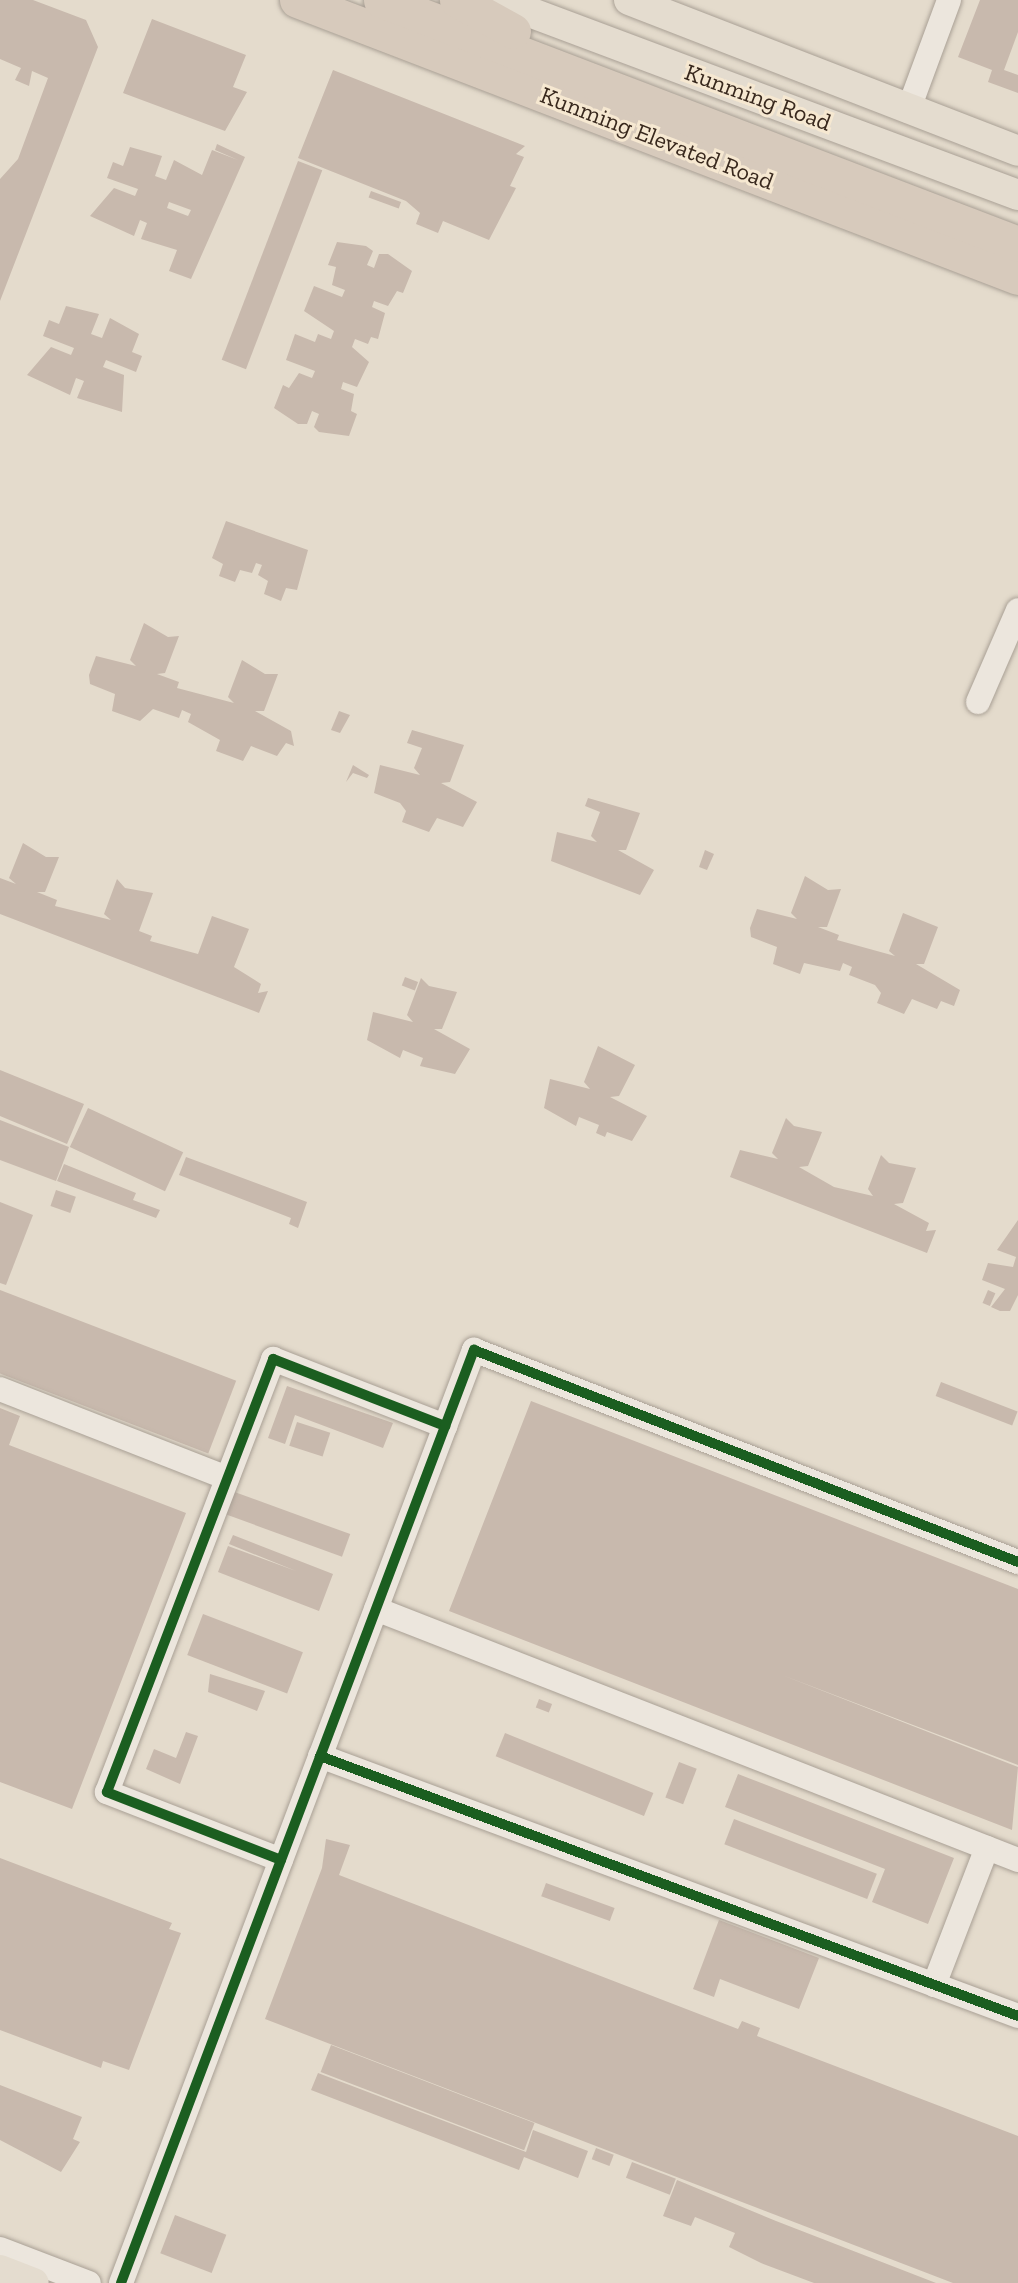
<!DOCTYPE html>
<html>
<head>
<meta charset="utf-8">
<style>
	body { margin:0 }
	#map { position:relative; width:1018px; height:2283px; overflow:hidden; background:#e4dbcc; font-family:"Zilla Slab",serif }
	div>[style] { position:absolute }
	.building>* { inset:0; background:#c8b9ad; transform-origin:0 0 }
	.roads { filter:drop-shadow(0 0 2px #a9a095) drop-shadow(0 0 2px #a9a095) }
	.minor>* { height:24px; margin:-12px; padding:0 12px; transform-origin:12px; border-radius:12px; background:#ece6dd }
	.major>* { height:30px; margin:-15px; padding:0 15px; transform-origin:15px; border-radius:15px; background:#e4dccf }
	.highway>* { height:35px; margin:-17.5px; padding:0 17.5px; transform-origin:17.5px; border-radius:17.5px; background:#d7cabc }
	.cycleway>* { height:10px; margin:-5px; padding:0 5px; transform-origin:5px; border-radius:5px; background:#1b5e20 }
	span { translate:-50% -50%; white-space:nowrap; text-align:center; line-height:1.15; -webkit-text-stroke:6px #f6e8d1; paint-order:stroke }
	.street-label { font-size:24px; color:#38281d }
</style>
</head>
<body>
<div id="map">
	<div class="building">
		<div style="clip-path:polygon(0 0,33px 0,86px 20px,98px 47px,0 301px,0 179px,18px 159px,48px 78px,32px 71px,29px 86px,15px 80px,21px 68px,0 59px)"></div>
		<div style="clip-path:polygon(980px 0,1018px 0,1018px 32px,1004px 70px,1018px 75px,1018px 93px,988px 82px,992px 70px,958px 57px)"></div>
		<div style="clip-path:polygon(152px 19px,246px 55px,233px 87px,247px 92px,225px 131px,123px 93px)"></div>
		<div style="clip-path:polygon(333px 70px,525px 146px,516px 154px,524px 157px,510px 186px,516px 188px,489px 240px,443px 221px,438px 233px,416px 224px,420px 213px,406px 201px,298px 158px)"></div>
		<div style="clip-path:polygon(evenodd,217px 144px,245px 157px,191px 279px,169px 271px,177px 250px,141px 239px,147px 223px,140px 220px,134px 236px,90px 216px,114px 188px,135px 196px,138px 189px,107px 178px,113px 162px,123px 166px,130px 147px,162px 156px,155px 176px,166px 180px,174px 160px,202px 175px,212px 150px,238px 160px,215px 150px,217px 144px,169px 202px,191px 210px,188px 216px,167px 208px,169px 202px)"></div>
		<div style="left:298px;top:161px;width:26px;height:213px;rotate:21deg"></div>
		<div style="left:371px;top:191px;width:32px;height:7px;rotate:20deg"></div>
		<div style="clip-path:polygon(337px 242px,366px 246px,373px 251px,367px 265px,374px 268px,379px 254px,388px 254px,412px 271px,403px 293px,397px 291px,388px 306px,374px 301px,372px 307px,385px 313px,378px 339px,371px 337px,368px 344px,355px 339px,352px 347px,369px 362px,357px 387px,343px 382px,341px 389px,354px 394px,351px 411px,357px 414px,349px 436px,319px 432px,314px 427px,319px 414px,312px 411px,307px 424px,298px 424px,274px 408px,283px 385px,289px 388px,299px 373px,312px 378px,315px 371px,286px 360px,295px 334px,315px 342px,318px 334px,331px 339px,334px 331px,304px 311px,314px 286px,342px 297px,345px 290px,332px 285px,336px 267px,328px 265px)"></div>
		<div style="clip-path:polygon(66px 306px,99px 314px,91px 334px,102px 338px,110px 318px,139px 334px,132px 352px,142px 356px,136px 372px,106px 360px,103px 367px,124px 375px,122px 412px,77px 398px,84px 381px,76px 378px,70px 395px,27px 375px,51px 347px,71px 355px,74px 348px,43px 336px,49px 320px,59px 324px)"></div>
		<div style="clip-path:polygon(226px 521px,308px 550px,297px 590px,286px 588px,281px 601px,264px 594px,268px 581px,258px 575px,262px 565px,256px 563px,252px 573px,240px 570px,235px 582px,219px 576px,223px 564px,212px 558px)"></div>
		<div style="clip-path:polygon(144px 623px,168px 637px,179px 636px,165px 673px,157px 674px,179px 682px,177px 688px,234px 703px,228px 697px,242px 660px,265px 674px,278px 674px,264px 711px,255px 711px,291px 731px,294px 746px,286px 743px,277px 756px,251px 746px,243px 761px,216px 751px,220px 740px,188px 722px,191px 714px,182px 710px,179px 718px,153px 709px,140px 721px,112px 711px,115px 694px,90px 684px,89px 675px,96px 656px,136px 666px,130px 660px)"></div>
		<div style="clip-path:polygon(339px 711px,350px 715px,340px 733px,331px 730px)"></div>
		<div style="clip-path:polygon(412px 730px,464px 745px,450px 782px,441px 783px,477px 802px,463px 827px,437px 818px,429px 832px,402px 822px,406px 811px,400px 803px,374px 793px,380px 765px,420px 775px,414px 768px,422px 748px,407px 743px)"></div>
		<div style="clip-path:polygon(353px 765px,369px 775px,367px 778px,353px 773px,346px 782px)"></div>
		<div style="clip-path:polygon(588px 798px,640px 813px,626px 850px,618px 850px,654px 870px,640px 895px,551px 861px,557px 832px,597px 842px,591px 836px,600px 812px,585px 806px)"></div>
		<div style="clip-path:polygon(23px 843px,46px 857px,59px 857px,45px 892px,37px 892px,57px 900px,55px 906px,111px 920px,104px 914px,117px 879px,125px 888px,153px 893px,139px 931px,152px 936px,150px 941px,198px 954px,212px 916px,249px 929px,234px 967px,261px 984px,258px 993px,268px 991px,259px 1013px,0 914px,0 878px,16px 884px,9px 878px)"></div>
		<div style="clip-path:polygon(705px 850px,714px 854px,707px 870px,699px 867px)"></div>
		<div style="clip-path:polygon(805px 876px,828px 890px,841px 889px,827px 927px,818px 927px,839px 935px,837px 940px,895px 956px,889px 951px,903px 913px,938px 927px,924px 964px,916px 964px,960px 990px,954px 1006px,941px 1001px,937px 1009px,912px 999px,904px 1014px,877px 1003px,881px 993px,875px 985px,849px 975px,852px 967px,843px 963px,840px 971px,804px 963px,800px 974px,773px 964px,777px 947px,751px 937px,750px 928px,757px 909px,797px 919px,791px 913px)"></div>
		<div style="left:405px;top:977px;width:14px;height:9px;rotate:21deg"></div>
		<div style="clip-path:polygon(421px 978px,429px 986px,457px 992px,442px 1029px,434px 1029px,470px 1049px,455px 1074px,420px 1066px,423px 1058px,403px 1050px,400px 1058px,367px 1040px,373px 1012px,413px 1022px,407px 1015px)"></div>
		<div style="clip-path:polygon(598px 1046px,635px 1065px,619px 1096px,610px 1097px,647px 1116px,632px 1141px,607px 1132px,605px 1137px,596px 1133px,599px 1125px,579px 1117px,576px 1126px,544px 1108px,550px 1079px,590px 1089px,584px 1082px)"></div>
		<div style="clip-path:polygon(0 1070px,84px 1104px,67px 1144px,0 1116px)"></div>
		<div style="left:88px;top:1108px;width:105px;height:43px;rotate:25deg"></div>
		<div style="clip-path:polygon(786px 1118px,794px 1126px,822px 1132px,808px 1166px,799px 1167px,834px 1187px,873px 1196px,868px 1189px,881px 1155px,889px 1163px,916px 1168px,903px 1203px,894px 1204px,929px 1223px,926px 1231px,936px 1230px,927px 1253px,730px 1177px,740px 1150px,778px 1159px,772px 1153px)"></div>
		<div style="clip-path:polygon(0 1120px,69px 1147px,56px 1181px,0 1160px)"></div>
		<div style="clip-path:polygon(186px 1157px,307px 1202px,298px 1228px,289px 1224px,291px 1218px,179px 1175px)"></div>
		<div style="clip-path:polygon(64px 1164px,136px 1193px,133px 1200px,160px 1210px,156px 1218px,57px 1181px)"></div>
		<div style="left:56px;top:1190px;width:21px;height:17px;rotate:19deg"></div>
		<div style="clip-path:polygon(0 1202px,33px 1215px,6px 1285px,0 1283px)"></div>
		<div style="clip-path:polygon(1018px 1220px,1018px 1295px,1010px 1311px,1000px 1311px,991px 1307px,1005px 1289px,982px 1280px,988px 1263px,1013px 1267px,1016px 1257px,997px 1250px)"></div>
		<div style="left:0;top:1290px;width:253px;height:78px;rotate:21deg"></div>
		<div style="left:988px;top:1290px;width:8px;height:14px;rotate:23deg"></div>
		<div style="left:941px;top:1382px;width:82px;height:15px;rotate:21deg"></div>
		<div style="clip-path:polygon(287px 1386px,393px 1423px,383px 1448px,295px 1415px,285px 1444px,268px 1438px)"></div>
		<div style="clip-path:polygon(531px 1401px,1018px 1589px,1018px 1765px,782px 1675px,1018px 1767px,1012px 1830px,449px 1611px)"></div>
		<div style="clip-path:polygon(0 1408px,20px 1416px,9px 1445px,186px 1513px,72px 1809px,0 1782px)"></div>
		<div style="left:297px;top:1422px;width:35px;height:25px;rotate:18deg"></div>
		<div style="left:229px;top:1490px;width:129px;height:24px;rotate:20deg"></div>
		<div style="clip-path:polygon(233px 1535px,333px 1574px,319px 1611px,218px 1572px,228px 1546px,296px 1571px,229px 1544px)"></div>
		<div style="left:203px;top:1614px;width:107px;height:44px;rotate:21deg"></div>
		<div style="clip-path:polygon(210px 1674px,265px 1691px,257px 1711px,208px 1692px)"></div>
		<div style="left:539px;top:1699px;width:14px;height:9px;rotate:21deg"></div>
		<div style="clip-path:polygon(186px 1732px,198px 1736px,180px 1784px,146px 1769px,154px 1749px,176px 1758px)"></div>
		<div style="left:505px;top:1733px;width:160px;height:25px;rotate:22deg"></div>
		<div style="left:679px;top:1762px;width:19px;height:38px;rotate:21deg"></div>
		<div style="clip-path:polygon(738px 1774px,954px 1858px,928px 1924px,872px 1902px,885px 1869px,725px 1807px)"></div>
		<div style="left:734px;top:1819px;width:153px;height:27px;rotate:21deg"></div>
		<div style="clip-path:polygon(326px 1839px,350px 1845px,339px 1875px,738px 2029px,742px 2021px,760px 2028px,757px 2036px,1018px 2136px,1018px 2283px,953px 2283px,265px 2019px,322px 1868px)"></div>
		<div style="clip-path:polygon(0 1858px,172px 1923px,169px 1929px,181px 1933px,129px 2070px,103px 2061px,101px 2068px,0 2030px)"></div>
		<div style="left:546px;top:1883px;width:73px;height:14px;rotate:20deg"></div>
		<div style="clip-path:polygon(719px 1920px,819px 1958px,799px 2009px,720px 1979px,714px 1997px,693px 1989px)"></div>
		<div style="left:331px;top:2045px;width:218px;height:29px;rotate:21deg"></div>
		<div style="clip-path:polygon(318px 2073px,526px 2152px,533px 2130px,588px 2151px,578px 2178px,524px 2157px,519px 2170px,311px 2090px)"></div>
		<div style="clip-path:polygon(0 2085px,82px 2117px,73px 2139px,80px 2142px,61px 2172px,0 2140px)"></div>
		<div style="left:596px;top:2148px;width:19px;height:12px;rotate:21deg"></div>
		<div style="left:632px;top:2162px;width:47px;height:17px;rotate:21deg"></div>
		<div style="clip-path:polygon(677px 2180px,776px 2221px,936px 2283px,814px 2283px,761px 2263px,729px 2247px,735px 2233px,695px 2217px,691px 2226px,663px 2216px)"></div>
		<div style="left:175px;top:2215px;width:55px;height:41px;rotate:21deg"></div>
	</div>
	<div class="roads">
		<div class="minor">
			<div style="left:908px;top:111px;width:118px;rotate:-69.7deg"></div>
			<div style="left:978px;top:702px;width:100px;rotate:-66.5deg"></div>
			<div style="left:0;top:1389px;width:244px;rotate:21.4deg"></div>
			<div style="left:376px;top:1609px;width:689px;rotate:21.35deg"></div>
			<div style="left:320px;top:1756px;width:745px;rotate:20.43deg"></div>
			<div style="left:281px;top:1860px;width:187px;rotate:-158.7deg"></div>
			<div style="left:107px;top:1792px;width:464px;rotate:-69deg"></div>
			<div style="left:273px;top:1359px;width:185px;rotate:21.3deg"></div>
			<div style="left:934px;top:1985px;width:147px;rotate:-68.9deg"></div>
			<div style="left:0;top:2249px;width:95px;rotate:20.9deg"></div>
			<div style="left:121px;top:2283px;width:998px;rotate:-69.28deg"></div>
			<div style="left:474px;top:1350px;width:584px;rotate:21.29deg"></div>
		</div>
		<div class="major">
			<div style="left:497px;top:0;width:556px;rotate:20.52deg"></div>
			<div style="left:629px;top:0;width:417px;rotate:21.2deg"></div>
			<div style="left:0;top:2270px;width:36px;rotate:21deg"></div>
		</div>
		<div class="highway">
			<div style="left:297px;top:0;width:772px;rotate:21.02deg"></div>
			<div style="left:381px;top:0;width:682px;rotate:20.96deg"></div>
			<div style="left:457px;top:0;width:64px;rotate:29deg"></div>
		</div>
	</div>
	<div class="cycleway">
		<div style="left:320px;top:1756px;width:745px;rotate:20.43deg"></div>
		<div style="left:281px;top:1860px;width:187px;rotate:-158.7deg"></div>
		<div style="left:107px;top:1792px;width:464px;rotate:-69deg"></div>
		<div style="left:273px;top:1359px;width:185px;rotate:21.3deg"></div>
		<div style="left:121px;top:2283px;width:998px;rotate:-69.28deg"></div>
		<div style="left:474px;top:1350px;width:584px;rotate:21.29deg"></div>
	</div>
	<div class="street-label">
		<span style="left:758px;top:97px;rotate:20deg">Kunming Road</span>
		<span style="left:657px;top:138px;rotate:21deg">Kunming Elevated Road</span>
	</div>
</div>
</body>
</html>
